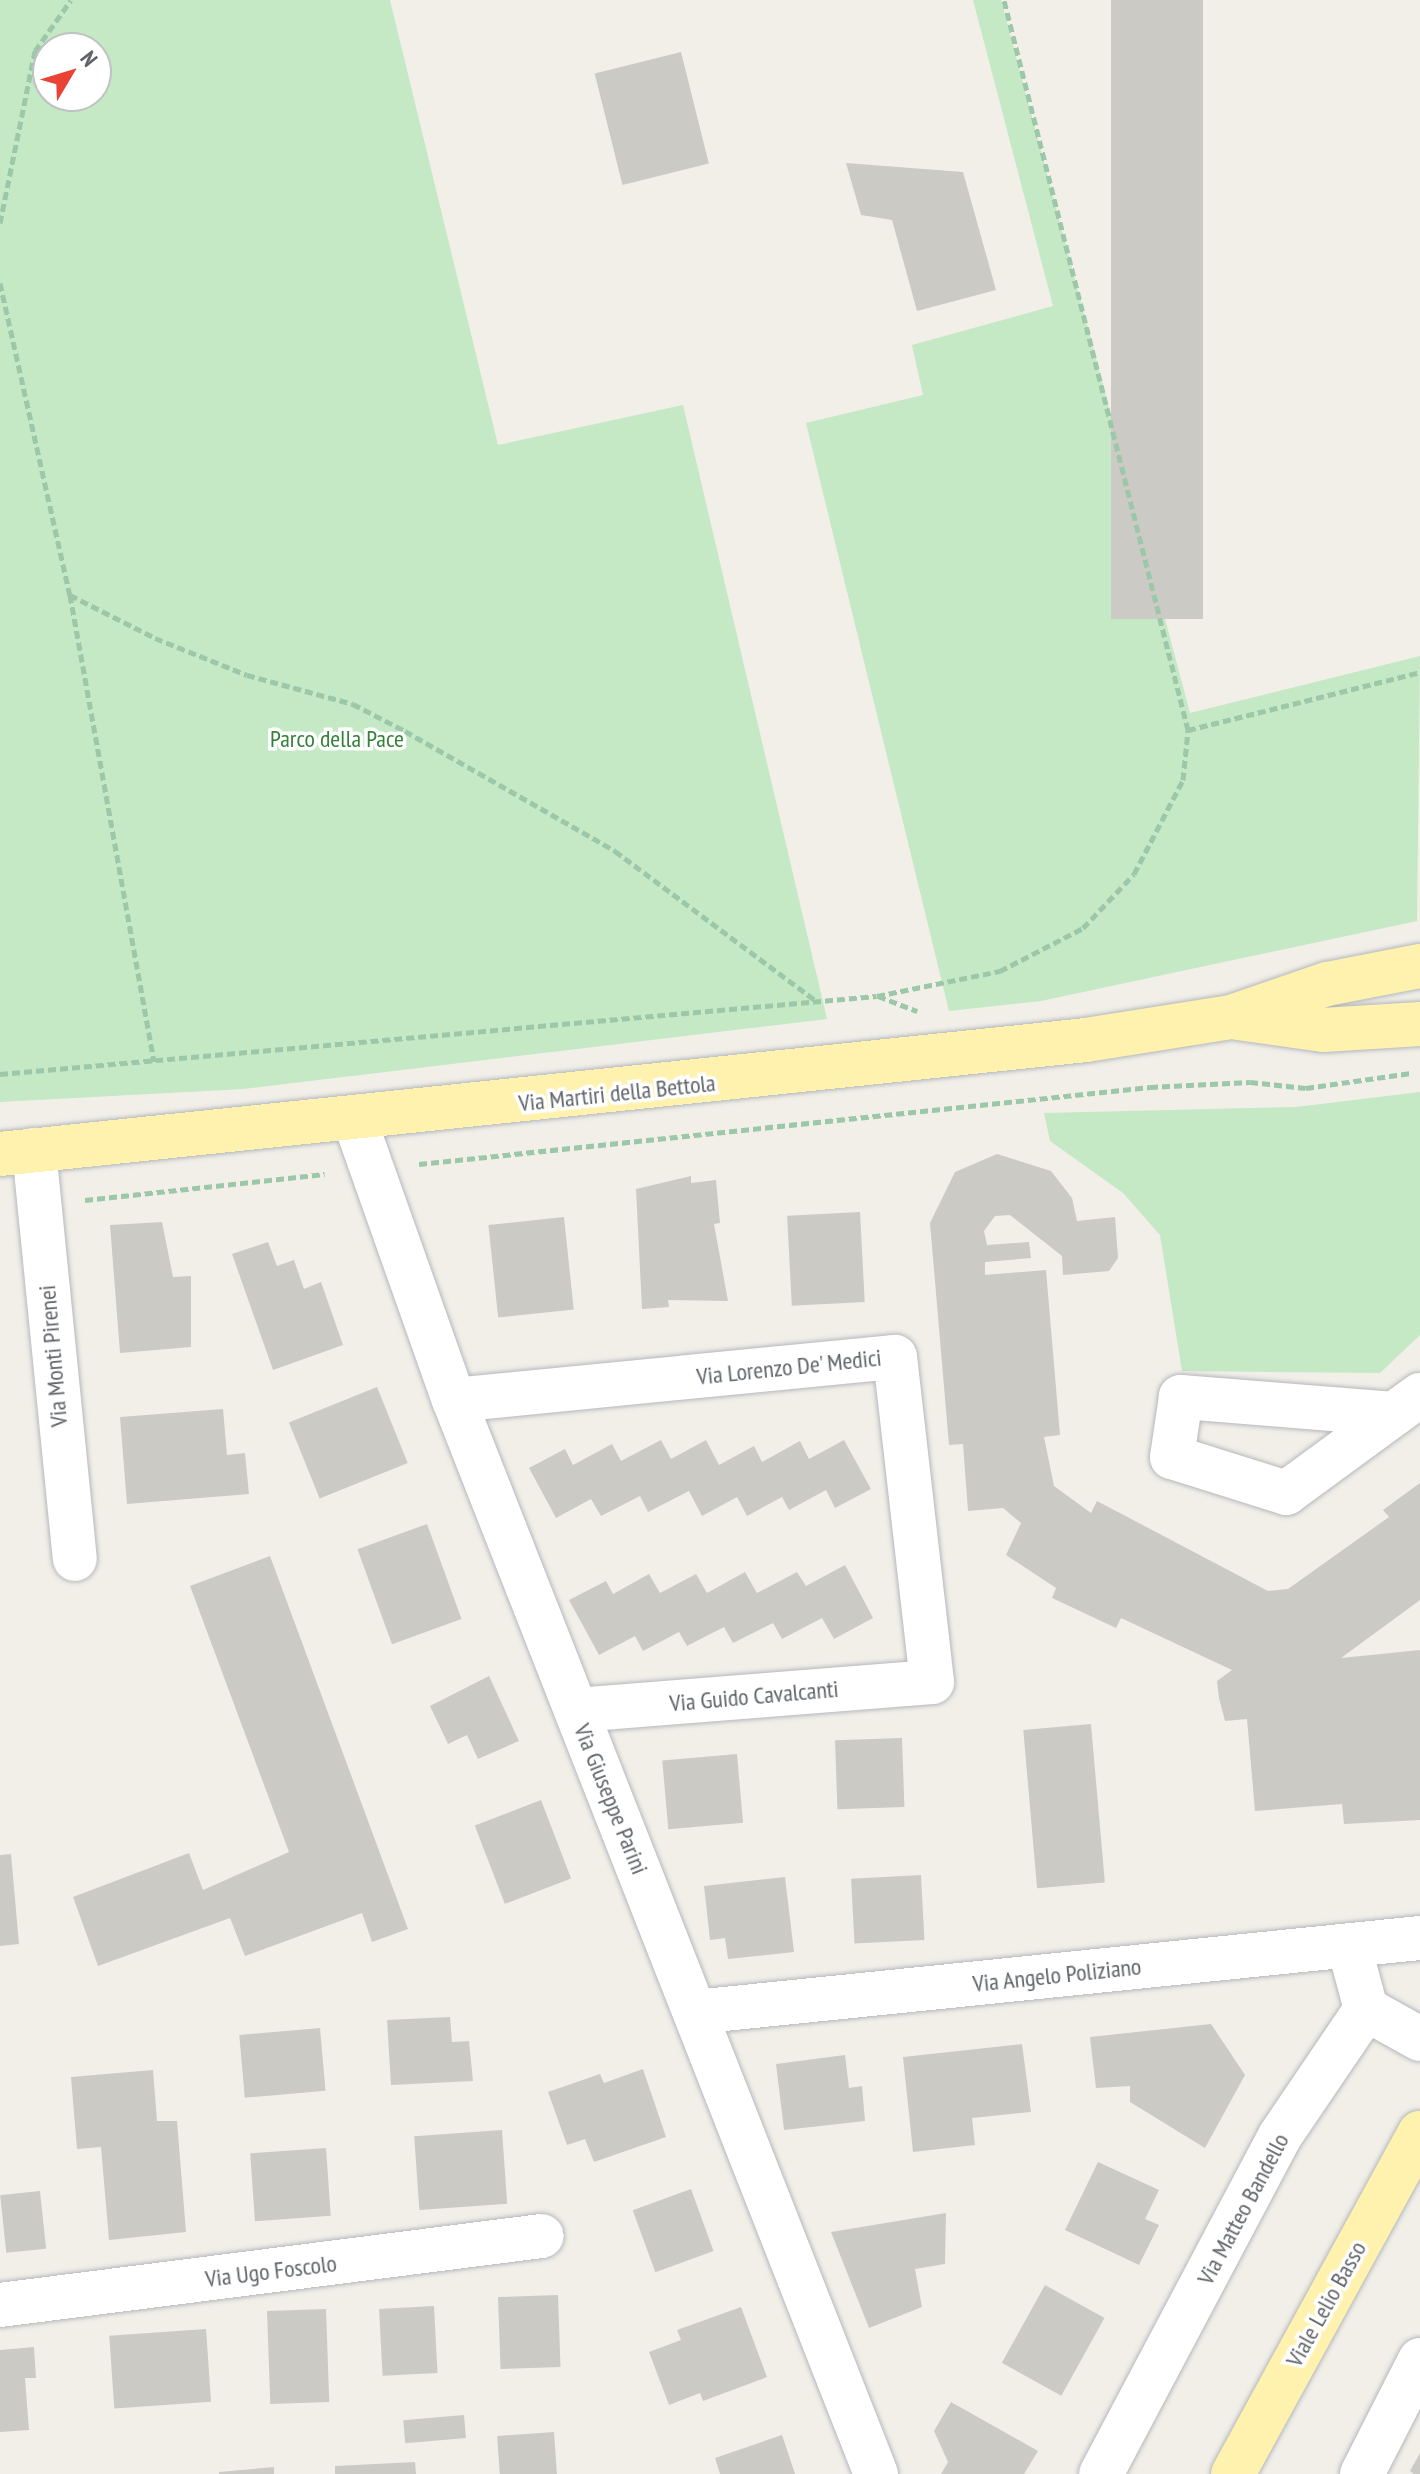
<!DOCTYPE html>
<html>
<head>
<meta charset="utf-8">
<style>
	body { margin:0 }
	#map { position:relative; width:1420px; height:2474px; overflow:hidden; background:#f1efe8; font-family:"PT Sans Narrow",sans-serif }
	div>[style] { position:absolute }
	.green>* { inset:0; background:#c5e8c5 }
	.building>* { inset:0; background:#cccac5; transform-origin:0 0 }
	.path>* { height:5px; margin-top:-2.5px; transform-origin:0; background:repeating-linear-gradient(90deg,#9cc7a9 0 8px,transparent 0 12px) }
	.roads { filter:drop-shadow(0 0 2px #b5b8bc) drop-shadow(0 0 2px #b5b8bc) }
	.minor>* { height:44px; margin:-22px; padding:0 22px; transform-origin:22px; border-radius:22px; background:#fff }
	.major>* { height:44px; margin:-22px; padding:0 22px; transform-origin:22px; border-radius:22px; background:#fff2af }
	span { translate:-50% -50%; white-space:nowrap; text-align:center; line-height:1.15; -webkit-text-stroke:7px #fff; paint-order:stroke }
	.park-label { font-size:24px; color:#348238 }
	.street-label { font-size:24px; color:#5f6368 }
	.north { position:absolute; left:32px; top:32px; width:80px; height:80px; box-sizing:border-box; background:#fff; border:2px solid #bfc1c3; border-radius:50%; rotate:52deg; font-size:22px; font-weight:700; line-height:32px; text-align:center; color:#5f6368 }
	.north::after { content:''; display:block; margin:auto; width:28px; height:36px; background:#ea4335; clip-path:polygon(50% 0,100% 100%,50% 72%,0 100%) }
</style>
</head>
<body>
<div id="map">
	<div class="green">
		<div style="clip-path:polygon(evenodd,0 0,390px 0,498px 445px,683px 405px,827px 1019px,243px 1089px,0 1102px,0 0,48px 48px,96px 48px,96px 96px,48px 96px,48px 48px)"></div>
		<div style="clip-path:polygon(973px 0,1001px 0,1190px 713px,1420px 656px,1417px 921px,1041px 1001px,949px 1011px,806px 423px,923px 395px,912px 345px,1053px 306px)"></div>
		<div style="clip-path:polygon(1420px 1092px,1420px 1335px,1380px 1373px,1182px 1371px,1160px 1235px,1123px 1193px,1050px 1141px,1044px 1113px,1296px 1107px)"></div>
	</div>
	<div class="building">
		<div style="left:1111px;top:0;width:92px;height:619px"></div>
		<div style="left:681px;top:52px;width:115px;height:89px;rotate:76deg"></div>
		<div style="clip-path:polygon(846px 163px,963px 172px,996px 290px,917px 311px,892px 220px,861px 215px)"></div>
		<div style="clip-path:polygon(997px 1154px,1051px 1171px,1072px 1198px,1077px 1221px,1115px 1217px,1118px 1258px,1109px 1271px,1063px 1275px,1062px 1256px,1010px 1215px,995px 1216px,984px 1231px,987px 1245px,1029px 1242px,1031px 1258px,985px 1262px,985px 1275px,1046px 1270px,1060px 1435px,1044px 1437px,1054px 1486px,1091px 1513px,1097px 1501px,1268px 1591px,1288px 1589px,1389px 1517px,1383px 1510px,1420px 1483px,1420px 1600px,1341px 1658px,1420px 1650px,1420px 1820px,1344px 1824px,1342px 1804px,1255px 1811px,1247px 1719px,1225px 1721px,1219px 1698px,1217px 1681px,1232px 1670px,1121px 1618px,1116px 1628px,1052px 1598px,1056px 1588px,1006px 1555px,1021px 1523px,1003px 1508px,968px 1511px,963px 1444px,949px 1445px,930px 1223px,955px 1172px)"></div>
		<div style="clip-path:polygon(691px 1176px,691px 1183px,716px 1180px,720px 1223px,714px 1224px,728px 1301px,668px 1300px,669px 1307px,642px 1309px,636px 1189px)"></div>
		<div style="left:860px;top:1212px;width:90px;height:73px;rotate:87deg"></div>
		<div style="left:564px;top:1217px;width:93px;height:76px;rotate:84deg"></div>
		<div style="clip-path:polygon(162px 1222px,173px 1277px,191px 1276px,191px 1347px,120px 1353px,110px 1225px)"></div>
		<div style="clip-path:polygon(268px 1242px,277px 1266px,294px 1260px,304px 1289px,321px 1282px,343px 1345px,273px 1370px,232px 1254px)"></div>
		<div style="left:377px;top:1387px;width:82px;height:95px;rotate:68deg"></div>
		<div style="clip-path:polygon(223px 1409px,227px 1455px,245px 1453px,249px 1494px,127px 1504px,120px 1417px)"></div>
		<div style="clip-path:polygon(661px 1440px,671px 1459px,706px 1440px,719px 1465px,754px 1446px,762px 1462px,800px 1441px,809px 1459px,844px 1440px,871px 1489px,835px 1508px,826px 1490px,789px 1510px,782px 1497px,747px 1516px,737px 1497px,702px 1516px,689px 1491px,648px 1512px,640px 1496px,601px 1516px,591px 1499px,556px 1518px,529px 1468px,565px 1449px,573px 1465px,612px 1444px,621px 1461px)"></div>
		<div style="left:427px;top:1524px;width:101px;height:74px;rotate:70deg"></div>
		<div style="clip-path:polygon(270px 1556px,408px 1929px,372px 1942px,362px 1913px,245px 1956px,230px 1918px,98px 1966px,73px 1897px,189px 1853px,203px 1890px,289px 1852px,190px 1586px)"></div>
		<div style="clip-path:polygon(845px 1565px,873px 1618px,834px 1639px,822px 1618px,782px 1639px,773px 1623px,733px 1643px,724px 1627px,687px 1646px,679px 1632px,643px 1651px,635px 1636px,599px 1655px,569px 1600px,606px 1581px,613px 1594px,649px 1574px,660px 1593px,696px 1574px,707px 1593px,745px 1572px,757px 1593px,797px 1572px,806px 1586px)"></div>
		<div style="clip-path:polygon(489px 1676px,519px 1741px,478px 1759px,467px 1735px,448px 1744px,430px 1706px)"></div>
		<div style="left:1091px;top:1724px;width:159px;height:68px;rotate:85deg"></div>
		<div style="left:902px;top:1738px;width:69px;height:67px;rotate:88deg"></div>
		<div style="left:737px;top:1754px;width:69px;height:75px;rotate:85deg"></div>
		<div style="left:541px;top:1800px;width:84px;height:71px;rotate:69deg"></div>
		<div style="clip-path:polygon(11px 1854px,19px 1944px,0 1946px,0 1855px)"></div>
		<div style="left:921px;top:1875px;width:65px;height:70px;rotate:87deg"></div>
		<div style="clip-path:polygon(785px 1877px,794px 1952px,728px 1959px,725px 1938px,710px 1940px,704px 1886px)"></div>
		<div style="clip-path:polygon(450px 2017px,452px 2042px,469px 2041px,473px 2081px,391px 2085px,387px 2020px)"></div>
		<div style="clip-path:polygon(1211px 2024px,1245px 2075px,1205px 2148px,1130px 2102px,1130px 2086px,1096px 2088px,1090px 2037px)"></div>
		<div style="left:320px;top:2028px;width:63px;height:81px;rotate:85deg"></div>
		<div style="clip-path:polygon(1022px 2044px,1031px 2112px,972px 2118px,975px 2145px,913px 2152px,903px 2057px)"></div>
		<div style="clip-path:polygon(845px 2055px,849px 2088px,862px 2086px,865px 2121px,784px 2130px,776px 2064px)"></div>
		<div style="clip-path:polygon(643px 2069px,666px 2137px,594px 2162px,585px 2139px,567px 2145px,548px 2092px,600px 2074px,604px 2083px)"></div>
		<div style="clip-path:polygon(153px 2070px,157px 2121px,177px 2121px,186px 2232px,109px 2240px,101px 2147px,77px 2149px,71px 2077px)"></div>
		<div style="left:502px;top:2130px;width:74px;height:88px;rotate:86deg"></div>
		<div style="left:326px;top:2148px;width:68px;height:76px;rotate:86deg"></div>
		<div style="clip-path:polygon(1098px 2162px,1159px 2190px,1145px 2219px,1159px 2225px,1139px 2265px,1065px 2230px)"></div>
		<div style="left:691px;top:2189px;width:66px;height:62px;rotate:70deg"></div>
		<div style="left:40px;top:2191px;width:58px;height:40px;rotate:84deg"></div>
		<div style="clip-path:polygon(946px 2213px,945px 2264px,915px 2269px,922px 2307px,869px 2328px,831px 2232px)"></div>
		<div style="left:1045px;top:2285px;width:68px;height:89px;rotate:29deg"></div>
		<div style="left:558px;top:2295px;width:72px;height:60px;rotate:88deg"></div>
		<div style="left:434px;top:2306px;width:67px;height:55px;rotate:87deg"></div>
		<div style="clip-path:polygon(741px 2307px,767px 2377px,703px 2401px,700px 2393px,669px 2405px,649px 2352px,681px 2340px,677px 2330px)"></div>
		<div style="left:326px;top:2309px;width:93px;height:59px;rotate:88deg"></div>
		<div style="left:206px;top:2329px;width:73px;height:97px;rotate:86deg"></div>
		<div style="clip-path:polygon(34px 2347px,36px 2378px,25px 2378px,29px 2430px,0 2432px,0 2350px)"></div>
		<div style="clip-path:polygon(951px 2402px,1038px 2451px,1024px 2474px,941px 2474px,948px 2462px,934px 2431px)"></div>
		<div style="left:464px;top:2415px;width:23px;height:61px;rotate:85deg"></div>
		<div style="left:554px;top:2432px;width:42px;height:57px;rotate:86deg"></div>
		<div style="clip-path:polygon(782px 2435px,795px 2474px,720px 2474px,715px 2458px)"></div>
		<div style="clip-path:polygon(1420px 2453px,1420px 2474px,1414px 2474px,1410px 2471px)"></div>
		<div style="clip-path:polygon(415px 2462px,416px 2474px,335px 2474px,335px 2466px)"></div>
		<div style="clip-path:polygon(274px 2467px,274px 2474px,219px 2474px,219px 2472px)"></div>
	</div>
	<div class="path">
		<div style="left:0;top:223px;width:176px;rotate:-78.5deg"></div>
		<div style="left:35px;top:51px;width:62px;rotate:-54.8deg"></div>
		<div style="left:0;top:283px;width:320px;rotate:77.4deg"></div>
		<div style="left:70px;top:595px;width:474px;rotate:79.8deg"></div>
		<div style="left:70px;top:595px;width:95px;rotate:26.8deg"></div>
		<div style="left:155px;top:638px;width:99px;rotate:21.9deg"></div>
		<div style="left:247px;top:675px;width:110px;rotate:15.3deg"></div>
		<div style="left:353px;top:704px;width:59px;rotate:27.4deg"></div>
		<div style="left:405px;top:731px;width:242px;rotate:29.7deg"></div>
		<div style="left:615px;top:851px;width:249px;rotate:36.7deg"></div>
		<div style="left:1188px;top:730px;width:239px;rotate:-14deg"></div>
		<div style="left:878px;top:996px;width:42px;rotate:21deg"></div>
		<div style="left:0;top:1074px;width:880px;rotate:-5.08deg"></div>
		<div style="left:877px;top:996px;width:126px;rotate:-11.5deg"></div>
		<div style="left:1000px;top:971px;width:93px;rotate:-27.4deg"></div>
		<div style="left:1083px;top:928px;width:74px;rotate:-46.6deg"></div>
		<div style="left:1134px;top:874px;width:106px;rotate:-62.5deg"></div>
		<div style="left:1183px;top:780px;width:50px;rotate:-84.3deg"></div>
		<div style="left:1188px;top:730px;width:753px;rotate:-104.15deg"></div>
		<div style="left:419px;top:1164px;width:735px;rotate:-6.01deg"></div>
		<div style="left:1150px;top:1087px;width:100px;rotate:-2.9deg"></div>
		<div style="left:1250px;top:1082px;width:56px;rotate:6.1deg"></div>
		<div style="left:1306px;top:1088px;width:106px;rotate:-8.1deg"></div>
		<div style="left:85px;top:1200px;width:241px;rotate:-6.2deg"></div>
	</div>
	<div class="roads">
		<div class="minor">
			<div style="left:355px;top:1121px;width:296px;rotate:70.5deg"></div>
			<div style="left:454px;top:1400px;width:1154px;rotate:68.55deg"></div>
			<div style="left:34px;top:1150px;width:411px;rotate:84.3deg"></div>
			<div style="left:454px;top:1400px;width:443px;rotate:-5.6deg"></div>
			<div style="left:895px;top:1357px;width:327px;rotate:83.5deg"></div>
			<div style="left:932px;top:1682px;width:357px;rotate:175.5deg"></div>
			<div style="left:1394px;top:1414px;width:214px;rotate:-175.4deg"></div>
			<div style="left:1181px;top:1397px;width:61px;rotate:98.5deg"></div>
			<div style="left:1172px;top:1457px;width:120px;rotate:17.5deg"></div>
			<div style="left:1286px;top:1493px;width:166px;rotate:-36.2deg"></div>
			<div style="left:1366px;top:2009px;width:62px;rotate:29.1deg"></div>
			<div style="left:695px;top:2012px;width:729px;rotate:-5.83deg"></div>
			<div style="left:0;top:2305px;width:546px;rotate:-7.26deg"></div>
			<div style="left:1101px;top:2474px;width:382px;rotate:-62.1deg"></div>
			<div style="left:1280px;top:2136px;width:153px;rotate:-55.9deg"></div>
			<div style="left:1366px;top:2009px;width:65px;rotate:-105.1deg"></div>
			<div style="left:1362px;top:2474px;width:128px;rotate:-63deg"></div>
		</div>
		<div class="major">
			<div style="left:1238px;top:1018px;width:86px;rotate:8deg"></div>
			<div style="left:1323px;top:1030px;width:97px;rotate:-3.5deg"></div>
			<div style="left:0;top:1154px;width:1092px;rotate:-5.99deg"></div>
			<div style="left:1086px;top:1040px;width:147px;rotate:-9deg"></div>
			<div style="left:1231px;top:1017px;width:102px;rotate:-19deg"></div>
			<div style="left:1327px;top:984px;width:95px;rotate:-11deg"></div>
			<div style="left:1233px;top:2474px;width:389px;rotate:-61.3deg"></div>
		</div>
	</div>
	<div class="park-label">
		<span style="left:337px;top:739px">Parco della Pace</span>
	</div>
	<div class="street-label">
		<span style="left:617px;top:1093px;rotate:-6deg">Via Martiri della Bettola</span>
		<span style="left:53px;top:1356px;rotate:-95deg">Via Monti Pirenei</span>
		<span style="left:789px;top:1367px;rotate:-6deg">Via Lorenzo De' Medici</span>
		<span style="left:754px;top:1696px;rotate:-5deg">Via Guido Cavalcanti</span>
		<span style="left:611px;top:1799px;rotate:68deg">Via Giuseppe Parini</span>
		<span style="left:1057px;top:1975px;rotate:-6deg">Via Angelo Poliziano</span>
		<span style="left:1243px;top:2209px;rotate:-62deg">Via Matteo Bandello</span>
		<span style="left:271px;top:2271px;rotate:-7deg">Via Ugo Foscolo</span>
		<span style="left:1326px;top:2304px;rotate:-61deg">Viale Lelio Basso</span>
	</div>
	<div class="north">N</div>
</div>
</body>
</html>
